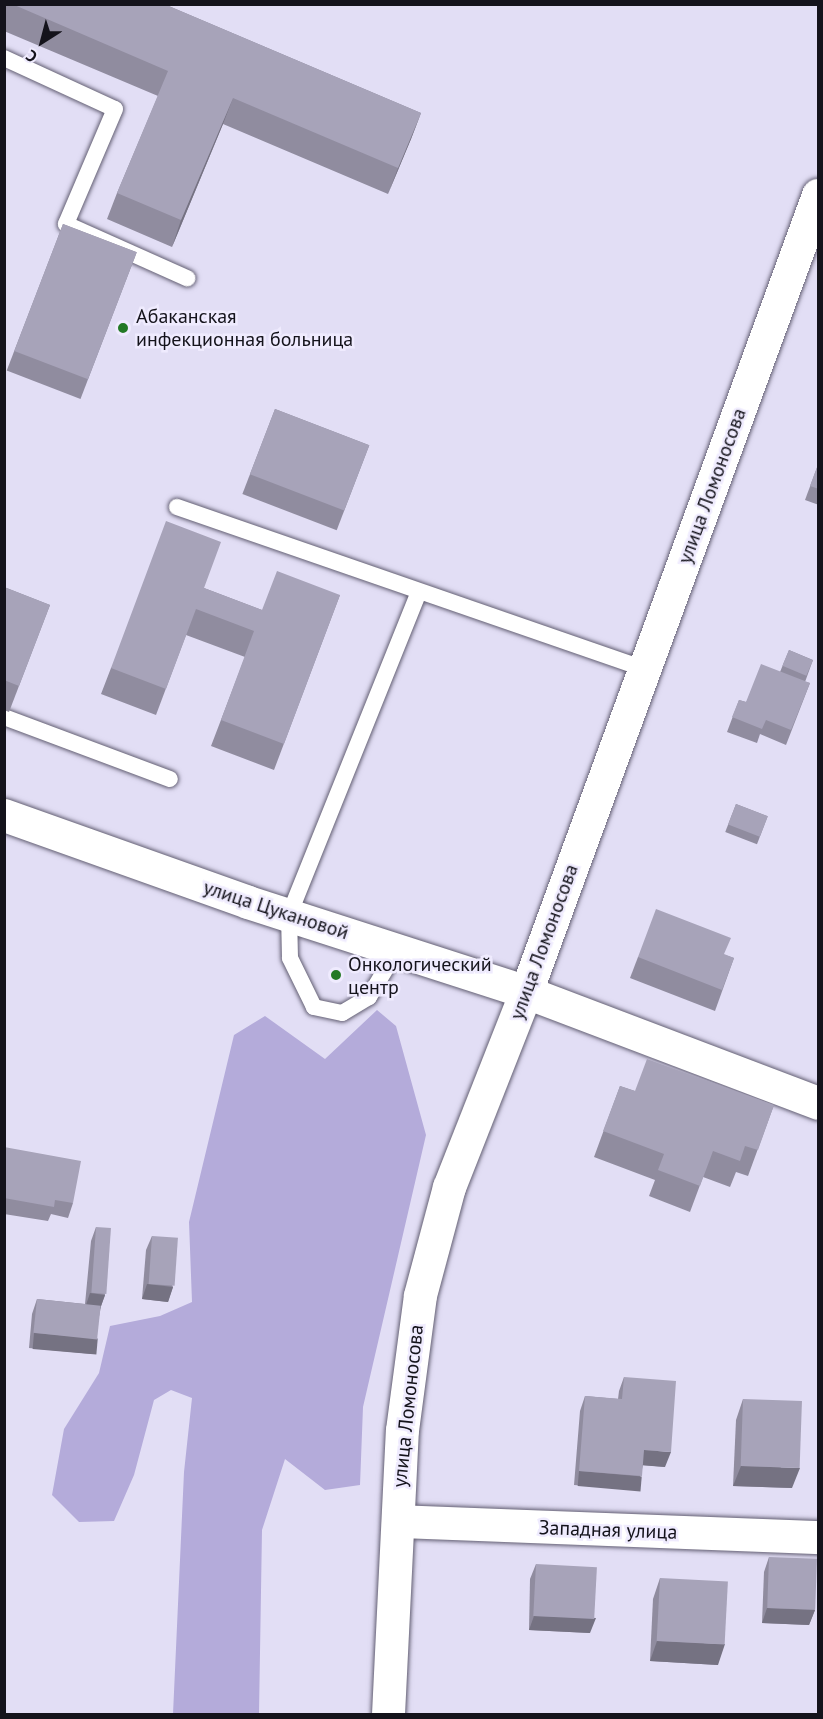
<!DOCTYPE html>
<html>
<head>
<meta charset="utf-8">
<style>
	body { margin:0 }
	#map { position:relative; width:823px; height:1719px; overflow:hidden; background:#e2def5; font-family:"PT Sans",sans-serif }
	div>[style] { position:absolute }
	.green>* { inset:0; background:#b4abda }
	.roads { filter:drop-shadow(0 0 2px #635f73) drop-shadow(0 0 2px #635f73) }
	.service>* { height:16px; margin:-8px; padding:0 8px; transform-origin:8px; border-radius:8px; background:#fff }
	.minor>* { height:33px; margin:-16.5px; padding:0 16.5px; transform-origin:16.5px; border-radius:16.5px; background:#fff }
	.tertiary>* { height:33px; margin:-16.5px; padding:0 16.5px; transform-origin:16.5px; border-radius:16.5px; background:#fff }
	.wall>* { inset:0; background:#908c9f; transform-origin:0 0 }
	.shaded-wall>* { inset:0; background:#757282; transform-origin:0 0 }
	.building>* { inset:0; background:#a7a3b9; transform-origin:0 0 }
	.dots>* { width:16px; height:16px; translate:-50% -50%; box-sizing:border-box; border:3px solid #efebfe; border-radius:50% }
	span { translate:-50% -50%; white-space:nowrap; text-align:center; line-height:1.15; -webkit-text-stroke:5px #efebfe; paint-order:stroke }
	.poi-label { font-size:20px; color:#14131b }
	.left { translate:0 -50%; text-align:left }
	.street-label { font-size:20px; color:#14131b }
	.frame { position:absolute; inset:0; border:6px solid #14131b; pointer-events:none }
	.north { position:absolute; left:12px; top:12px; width:60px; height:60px; -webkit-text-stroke:4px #efebfe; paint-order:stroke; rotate:216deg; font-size:16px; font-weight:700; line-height:24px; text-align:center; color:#14131b }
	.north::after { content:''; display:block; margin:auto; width:21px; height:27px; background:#14131b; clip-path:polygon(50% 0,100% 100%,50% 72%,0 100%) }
</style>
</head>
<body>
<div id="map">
	<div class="green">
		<div style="clip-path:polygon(377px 1010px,396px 1026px,426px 1135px,363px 1407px,360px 1485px,325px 1490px,285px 1459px,262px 1530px,259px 1714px,173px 1714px,184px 1472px,192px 1398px,171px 1390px,154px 1400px,134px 1475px,114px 1521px,79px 1522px,52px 1495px,64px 1429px,99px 1373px,110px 1326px,160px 1316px,192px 1302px,189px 1222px,234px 1035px,265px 1016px,325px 1059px)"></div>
	</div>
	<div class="roads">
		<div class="service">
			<div style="left:4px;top:58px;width:122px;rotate:24.7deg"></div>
			<div style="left:115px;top:109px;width:125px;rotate:113.1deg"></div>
			<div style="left:66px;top:224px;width:133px;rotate:24.1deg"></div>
			<div style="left:177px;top:507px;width:494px;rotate:19.1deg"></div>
			<div style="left:4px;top:717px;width:177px;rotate:20.5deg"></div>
			<div style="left:397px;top:950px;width:55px;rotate:120.8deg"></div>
			<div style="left:369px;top:997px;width:31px;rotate:149deg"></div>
			<div style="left:342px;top:1013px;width:29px;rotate:-168deg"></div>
			<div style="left:314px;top:1007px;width:55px;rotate:-116.1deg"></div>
			<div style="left:290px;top:958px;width:43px;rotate:-91.3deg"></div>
			<div style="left:289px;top:915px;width:346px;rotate:-68.1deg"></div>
		</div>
		<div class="minor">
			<div style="left:4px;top:815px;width:259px;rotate:19.6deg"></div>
			<div style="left:248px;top:902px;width:292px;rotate:17.9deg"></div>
			<div style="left:526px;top:992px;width:312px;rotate:20.8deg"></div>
			<div style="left:398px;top:1521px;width:420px;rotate:2.2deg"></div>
		</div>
		<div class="tertiary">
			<div style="left:388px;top:1714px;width:284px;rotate:-87.2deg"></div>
			<div style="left:402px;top:1430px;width:136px;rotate:-82.4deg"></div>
			<div style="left:420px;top:1295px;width:112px;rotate:-75deg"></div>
			<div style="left:449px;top:1187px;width:210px;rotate:-68.5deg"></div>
			<div style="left:526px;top:992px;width:849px;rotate:-69.88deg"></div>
		</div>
	</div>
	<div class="wall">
		<div style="clip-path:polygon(4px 4px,164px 4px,421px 113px,411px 139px,388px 194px,223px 124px,172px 247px,107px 219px,117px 193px,158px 96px,4px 31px)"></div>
		<div style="left:63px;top:224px;width:79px;height:157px;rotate:21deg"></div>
		<div style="left:275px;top:409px;width:101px;height:91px;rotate:21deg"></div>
		<div style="clip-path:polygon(819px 462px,819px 505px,805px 500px)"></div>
		<div style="clip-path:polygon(4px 587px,50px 605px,9px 712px,4px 710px)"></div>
		<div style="clip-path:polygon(204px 588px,262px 610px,340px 595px,274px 770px,211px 746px,245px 657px,186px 635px,156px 715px,101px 694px,111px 668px)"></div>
		<div style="clip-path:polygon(789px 650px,813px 660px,805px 682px,810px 683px,786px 745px,760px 734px,757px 743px,727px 732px,739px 700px,746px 702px,780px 672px)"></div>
		<div style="left:736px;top:804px;width:34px;height:30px;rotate:21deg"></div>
		<div style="clip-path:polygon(725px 955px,734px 958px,715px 1011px,630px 978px,638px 957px)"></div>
		<div style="clip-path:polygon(620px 1086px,635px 1091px,774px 1105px,748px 1176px,736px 1172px,730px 1187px,703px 1177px,690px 1212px,649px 1196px,655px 1180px,594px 1157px)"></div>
		<div style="clip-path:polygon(4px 1147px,73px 1203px,68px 1218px,51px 1214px,48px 1221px,4px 1214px)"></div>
		<div style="clip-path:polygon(96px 1227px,105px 1295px,101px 1306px,92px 1354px,29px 1348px,32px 1314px,37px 1299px,85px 1304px,91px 1241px)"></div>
		<div style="clip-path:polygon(152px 1236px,173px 1287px,168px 1302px,142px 1299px,146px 1250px)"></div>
		<div style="clip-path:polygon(624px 1377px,665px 1467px,643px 1465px,637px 1490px,574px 1485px,580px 1411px,585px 1396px,618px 1399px,619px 1391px)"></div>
		<div style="clip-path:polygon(743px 1399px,792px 1488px,733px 1486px,736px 1420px)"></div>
		<div style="clip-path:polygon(769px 1557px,815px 1610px,809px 1625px,762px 1623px,764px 1572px)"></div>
		<div style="clip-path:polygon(536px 1564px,590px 1633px,529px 1630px,530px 1579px)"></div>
		<div style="clip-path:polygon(660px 1578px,718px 1665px,650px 1661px,653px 1599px)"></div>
	</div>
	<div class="shaded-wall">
		<div style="clip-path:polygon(233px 98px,223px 124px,172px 247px,181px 220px)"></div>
		<div style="clip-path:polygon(421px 113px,411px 139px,388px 194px,398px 168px)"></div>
		<div style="clip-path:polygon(147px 1284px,173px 1287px,168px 1302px,142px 1299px)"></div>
		<div style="clip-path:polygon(90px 1293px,105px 1295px,100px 1309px,85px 1308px)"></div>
		<div style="left:34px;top:1333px;width:64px;height:16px;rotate:5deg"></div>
		<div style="clip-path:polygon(644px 1450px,671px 1452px,665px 1467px,639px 1465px)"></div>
		<div style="clip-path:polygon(741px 1466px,800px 1468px,792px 1488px,733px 1486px)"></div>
		<div style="left:579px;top:1471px;width:63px;height:15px;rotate:5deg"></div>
		<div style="clip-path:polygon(767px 1608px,815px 1610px,809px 1625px,762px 1623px)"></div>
		<div style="clip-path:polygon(534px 1616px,596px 1618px,590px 1633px,529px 1630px)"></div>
		<div style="clip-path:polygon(657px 1641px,725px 1644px,718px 1665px,650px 1661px)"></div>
	</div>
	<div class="building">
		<div style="clip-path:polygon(12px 4px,164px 4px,421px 113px,398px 168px,233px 98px,181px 220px,117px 193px,168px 71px)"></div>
		<div style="left:63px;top:224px;width:79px;height:136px;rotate:21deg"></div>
		<div style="left:275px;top:409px;width:101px;height:70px;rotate:21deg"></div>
		<div style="clip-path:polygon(819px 462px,819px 489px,810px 486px)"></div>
		<div style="clip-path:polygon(166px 521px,221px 542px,204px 588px,262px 610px,277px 571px,340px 595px,284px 744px,221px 720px,254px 631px,196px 609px,166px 689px,111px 668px)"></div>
		<div style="clip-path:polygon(4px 587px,50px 605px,19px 686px,4px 680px)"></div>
		<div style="left:789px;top:650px;width:26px;height:17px;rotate:23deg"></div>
		<div style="clip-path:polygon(761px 664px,810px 683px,791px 730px,766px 720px,762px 729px,732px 717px,739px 700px,746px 702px)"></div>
		<div style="left:736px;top:804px;width:34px;height:22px;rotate:21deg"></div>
		<div style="clip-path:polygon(656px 909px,731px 938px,724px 954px,734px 958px,722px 990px,638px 957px)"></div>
		<div style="clip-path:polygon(647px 1059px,774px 1105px,758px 1150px,745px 1146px,740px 1161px,713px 1151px,700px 1186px,658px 1170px,664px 1154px,603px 1131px,620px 1086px,635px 1091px)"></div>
		<div style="clip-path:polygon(4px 1147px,81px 1161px,73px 1203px,55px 1200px,54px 1207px,4px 1198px)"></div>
		<div style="left:96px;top:1227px;width:15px;height:66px;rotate:4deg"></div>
		<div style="left:152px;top:1236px;width:26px;height:48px;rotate:4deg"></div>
		<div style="left:37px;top:1299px;width:64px;height:34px;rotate:6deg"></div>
		<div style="clip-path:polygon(624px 1377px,676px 1381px,671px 1452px,644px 1450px,642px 1476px,579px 1471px,585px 1396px,622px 1399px)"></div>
		<div style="left:743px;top:1399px;width:59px;height:67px;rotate:2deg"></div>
		<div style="left:769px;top:1557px;width:48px;height:51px;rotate:2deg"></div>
		<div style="left:536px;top:1564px;width:61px;height:52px;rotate:3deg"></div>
		<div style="left:660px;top:1578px;width:68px;height:63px;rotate:3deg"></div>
	</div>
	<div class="dots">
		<div style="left:123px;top:328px;background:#237925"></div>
		<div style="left:336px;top:975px;background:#237925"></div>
	</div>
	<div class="poi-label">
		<span class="left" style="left:136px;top:328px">Абаканская<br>инфекционная больница</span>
		<span class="left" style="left:348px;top:976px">Онкологический<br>центр</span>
	</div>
	<div class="street-label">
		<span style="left:712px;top:486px;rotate:-70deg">улица Ломоносова</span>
		<span style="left:276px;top:910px;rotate:18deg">улица Цукановой</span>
		<span style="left:544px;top:942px;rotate:-70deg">улица Ломоносова</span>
		<span style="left:408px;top:1406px;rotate:-84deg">улица Ломоносова</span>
		<span style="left:608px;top:1530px;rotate:2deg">Западная улица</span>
	</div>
	<div class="frame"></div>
	<div class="north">С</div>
</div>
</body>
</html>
